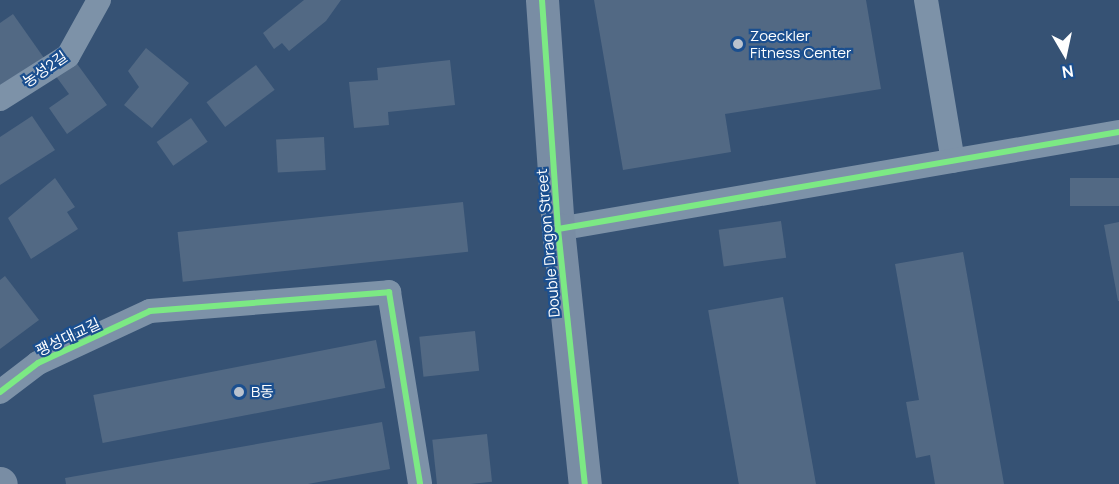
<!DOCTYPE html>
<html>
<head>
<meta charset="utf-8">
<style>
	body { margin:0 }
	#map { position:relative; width:1119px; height:484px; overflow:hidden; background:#365274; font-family:Manrope,"Noto Sans KR",sans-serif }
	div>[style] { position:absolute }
	.building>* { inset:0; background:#526984; transform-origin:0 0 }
	.street>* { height:24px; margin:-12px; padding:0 12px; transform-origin:12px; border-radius:12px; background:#7d92a8 }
	.secondary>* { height:33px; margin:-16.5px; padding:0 16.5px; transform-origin:16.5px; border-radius:16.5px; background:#798da4 }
	.cycleway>* { height:6px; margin:-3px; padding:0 3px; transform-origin:3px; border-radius:3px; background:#7ce984 }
	.dots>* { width:16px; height:16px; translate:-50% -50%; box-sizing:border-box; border:3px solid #1b4f8f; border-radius:50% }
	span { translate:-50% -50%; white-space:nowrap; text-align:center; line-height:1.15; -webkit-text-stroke:4.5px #1b4f8f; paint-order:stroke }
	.poi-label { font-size:15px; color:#fff }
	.left { translate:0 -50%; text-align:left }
	.street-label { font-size:15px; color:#fff }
	.north { position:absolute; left:1035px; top:24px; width:60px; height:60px; -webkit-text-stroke:4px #1b4f8f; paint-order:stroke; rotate:171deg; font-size:16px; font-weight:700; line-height:24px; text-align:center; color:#fff }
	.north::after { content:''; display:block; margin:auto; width:21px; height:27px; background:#fff; clip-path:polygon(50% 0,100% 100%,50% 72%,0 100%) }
</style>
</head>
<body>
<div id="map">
	<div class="building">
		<div style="clip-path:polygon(304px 0,341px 0,326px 21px,289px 51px,282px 43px,274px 49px,263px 33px)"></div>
		<div style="clip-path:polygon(594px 0,866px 0,881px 89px,725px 114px,731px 152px,623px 170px)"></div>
		<div style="clip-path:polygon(13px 14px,44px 58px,0 85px,0 23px)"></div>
		<div style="clip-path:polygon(146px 48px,189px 83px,152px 128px,124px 105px,139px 87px,128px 71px)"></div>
		<div style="clip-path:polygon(450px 60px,455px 105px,388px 112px,389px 125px,354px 128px,349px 82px,378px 80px,377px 68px)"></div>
		<div style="clip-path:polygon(75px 61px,107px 105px,67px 134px,49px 108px,69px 94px,55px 75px)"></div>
		<div style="left:256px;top:65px;width:31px;height:62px;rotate:53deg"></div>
		<div style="clip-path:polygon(32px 116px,55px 150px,0 185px,0 137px)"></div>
		<div style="left:191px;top:118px;width:29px;height:42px;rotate:55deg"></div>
		<div style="left:324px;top:137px;width:33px;height:48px;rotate:87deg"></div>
		<div style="clip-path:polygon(55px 178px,75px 207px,67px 212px,78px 229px,31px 259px,8px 218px)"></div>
		<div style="left:1119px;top:178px;width:28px;height:49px;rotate:90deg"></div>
		<div style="left:463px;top:202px;width:50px;height:287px;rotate:84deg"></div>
		<div style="left:781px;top:221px;width:37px;height:63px;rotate:82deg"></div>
		<div style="clip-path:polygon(1119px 222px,1119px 301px,1118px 301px,1104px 225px)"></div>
		<div style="clip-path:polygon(963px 252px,1004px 484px,935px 484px,930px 455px,916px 458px,906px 402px,919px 400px,895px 264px)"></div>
		<div style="clip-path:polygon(5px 276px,39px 320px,0 349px,0 280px)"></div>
		<div style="left:783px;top:297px;width:190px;height:76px;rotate:80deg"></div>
		<div style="left:475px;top:331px;width:40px;height:56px;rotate:84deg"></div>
		<div style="left:376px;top:340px;width:49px;height:288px;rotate:79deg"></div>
		<div style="clip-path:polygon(382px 422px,390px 469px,308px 484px,66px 484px,65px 478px)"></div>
		<div style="left:487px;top:434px;width:48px;height:55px;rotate:84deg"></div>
	</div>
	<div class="street">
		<div style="left:926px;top:0;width:163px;rotate:80.5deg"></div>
		<div style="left:0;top:99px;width:80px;rotate:-32.3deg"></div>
		<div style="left:68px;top:56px;width:64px;rotate:-61deg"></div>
		<div style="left:558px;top:229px;width:569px;rotate:-9.81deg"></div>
		<div style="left:0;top:392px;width:48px;rotate:-37.3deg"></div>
		<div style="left:38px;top:363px;width:123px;rotate:-24.9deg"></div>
		<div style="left:150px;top:311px;width:240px;rotate:-4.5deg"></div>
		<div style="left:389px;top:292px;width:194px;rotate:80.8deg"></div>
	</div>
	<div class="secondary">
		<div style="left:542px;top:0;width:230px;rotate:86deg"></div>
		<div style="left:558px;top:229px;width:256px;rotate:84deg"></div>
		<div style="left:0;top:483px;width:1px;rotate:45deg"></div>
	</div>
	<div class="cycleway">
		<div style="left:542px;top:0;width:230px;rotate:86deg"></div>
		<div style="left:558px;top:229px;width:256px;rotate:84deg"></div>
		<div style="left:558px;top:229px;width:569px;rotate:-9.81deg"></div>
		<div style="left:0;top:392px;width:48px;rotate:-37.3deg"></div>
		<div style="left:38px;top:363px;width:123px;rotate:-24.9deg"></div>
		<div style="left:150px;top:311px;width:240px;rotate:-4.5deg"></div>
		<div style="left:389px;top:292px;width:194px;rotate:80.8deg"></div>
	</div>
	<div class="dots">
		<div style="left:738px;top:44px;background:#b9c2ce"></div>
		<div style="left:239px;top:392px;background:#b9c2ce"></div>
	</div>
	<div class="poi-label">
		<span class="left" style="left:750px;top:44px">Zoeckler<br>Fitness Center</span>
		<span class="left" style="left:251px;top:392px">B동</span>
	</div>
	<div class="street-label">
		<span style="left:45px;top:69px;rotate:-35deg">농성2길</span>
		<span style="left:548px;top:243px;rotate:-95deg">Double Dragon Street</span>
		<span style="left:68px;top:337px;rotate:-25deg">팽성대교길</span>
	</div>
	<div class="north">N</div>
</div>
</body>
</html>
